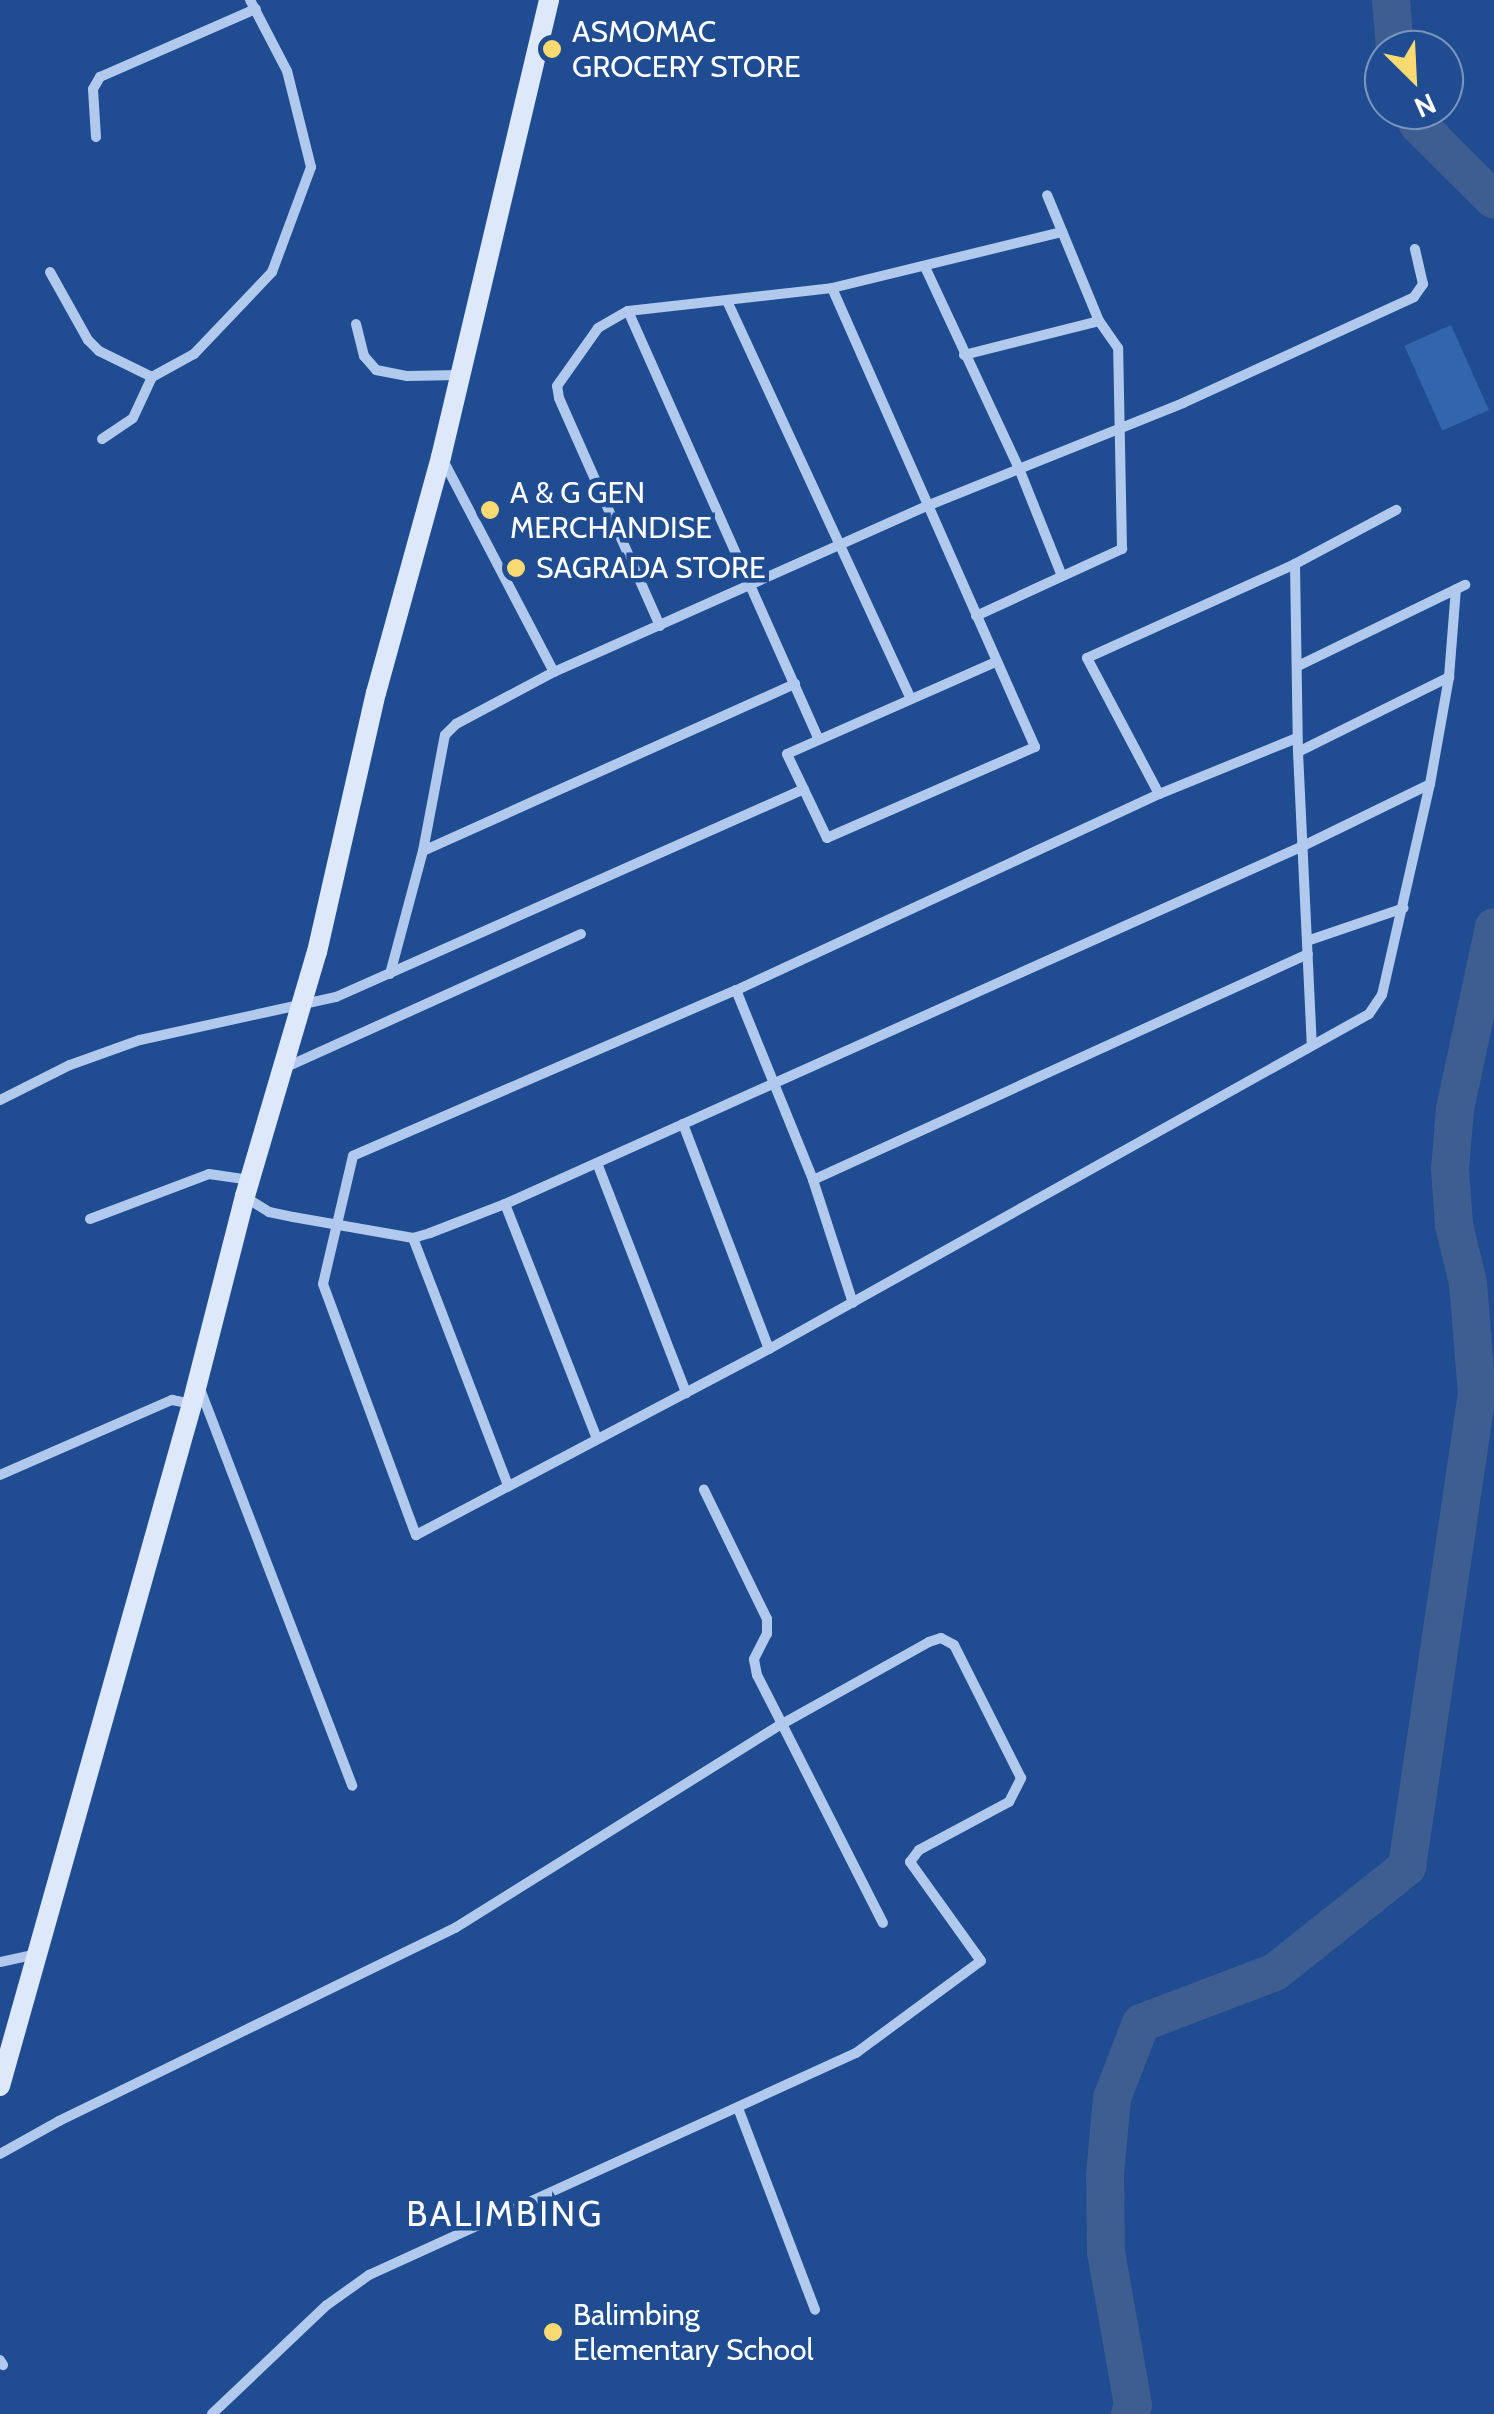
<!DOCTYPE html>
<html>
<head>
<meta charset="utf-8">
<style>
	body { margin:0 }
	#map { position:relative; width:1494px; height:2414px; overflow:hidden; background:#204c91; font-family:Cabin,sans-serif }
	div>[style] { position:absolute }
	.green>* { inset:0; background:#3365ae; transform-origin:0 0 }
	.river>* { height:38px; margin:-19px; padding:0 19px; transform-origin:19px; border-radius:19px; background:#3e5d90 }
	.street>* { height:10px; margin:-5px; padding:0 5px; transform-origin:5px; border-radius:5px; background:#b0c9ed }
	.secondary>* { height:20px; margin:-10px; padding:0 10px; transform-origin:10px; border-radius:10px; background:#dde8fa }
	.dots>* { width:28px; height:28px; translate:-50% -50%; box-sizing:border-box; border:5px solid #204c91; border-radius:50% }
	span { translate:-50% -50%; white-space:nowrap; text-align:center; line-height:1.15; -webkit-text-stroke:9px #204c91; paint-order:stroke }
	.poi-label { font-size:30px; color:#fff }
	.left { translate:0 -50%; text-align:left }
	.quarter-label { font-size:35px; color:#fff; letter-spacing:2.5px }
	.north { position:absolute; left:1364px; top:30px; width:100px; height:100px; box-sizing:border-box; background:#204c91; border:2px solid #7994bd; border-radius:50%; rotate:156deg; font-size:28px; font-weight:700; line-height:40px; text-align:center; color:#fff }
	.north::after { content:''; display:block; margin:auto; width:35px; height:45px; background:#fbda71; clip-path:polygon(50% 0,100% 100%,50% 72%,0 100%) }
</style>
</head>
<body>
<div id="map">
	<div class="green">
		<div style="left:1451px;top:325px;width:93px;height:51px;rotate:66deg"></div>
	</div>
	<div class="river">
		<div style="left:1391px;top:0;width:50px;rotate:85.4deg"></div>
		<div style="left:1412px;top:110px;width:15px;rotate:67deg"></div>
		<div style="left:1418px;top:124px;width:107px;rotate:45deg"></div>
		<div style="left:1130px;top:2414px;width:9px;rotate:-72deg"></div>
		<div style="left:1133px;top:2405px;width:155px;rotate:-100deg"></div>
		<div style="left:1106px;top:2252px;width:77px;rotate:-90.7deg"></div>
		<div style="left:1105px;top:2175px;width:77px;rotate:-84.8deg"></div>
		<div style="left:1112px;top:2098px;width:80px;rotate:-68.9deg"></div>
		<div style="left:1141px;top:2023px;width:143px;rotate:-20.8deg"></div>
		<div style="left:1275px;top:1972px;width:169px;rotate:-38.5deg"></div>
		<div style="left:1407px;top:1867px;width:477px;rotate:-81.6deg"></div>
		<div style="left:1477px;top:1395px;width:112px;rotate:-94.6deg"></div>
		<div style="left:1468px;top:1283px;width:60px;rotate:-103.6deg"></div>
		<div style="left:1454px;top:1225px;width:56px;rotate:-94.1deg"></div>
		<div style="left:1450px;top:1169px;width:60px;rotate:-85.2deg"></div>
		<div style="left:1455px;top:1109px;width:186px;rotate:-77.9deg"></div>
	</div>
	<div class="street">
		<div style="left:96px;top:137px;width:48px;rotate:-93.6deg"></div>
		<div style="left:93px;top:89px;width:14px;rotate:-60deg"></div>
		<div style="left:100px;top:77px;width:170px;rotate:-23.6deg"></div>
		<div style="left:925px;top:267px;width:220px;rotate:65deg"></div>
		<div style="left:1018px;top:466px;width:118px;rotate:68.2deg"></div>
		<div style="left:50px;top:272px;width:78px;rotate:60.8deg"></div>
		<div style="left:88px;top:340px;width:16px;rotate:45deg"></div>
		<div style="left:99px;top:351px;width:59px;rotate:26.1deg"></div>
		<div style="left:832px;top:288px;width:502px;rotate:66.14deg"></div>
		<div style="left:1035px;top:747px;width:227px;rotate:156.4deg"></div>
		<div style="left:827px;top:838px;width:93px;rotate:-115.5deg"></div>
		<div style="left:787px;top:754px;width:228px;rotate:-23.8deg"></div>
		<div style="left:728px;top:303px;width:436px;rotate:65.2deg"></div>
		<div style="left:628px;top:311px;width:469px;rotate:66deg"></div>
		<div style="left:356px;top:324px;width:33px;rotate:76deg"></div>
		<div style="left:364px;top:356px;width:18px;rotate:49deg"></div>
		<div style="left:376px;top:370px;width:32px;rotate:11deg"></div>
		<div style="left:407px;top:376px;width:53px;rotate:-1.1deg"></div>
		<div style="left:964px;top:355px;width:139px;rotate:-14.1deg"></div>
		<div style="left:102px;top:439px;width:37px;rotate:-34deg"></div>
		<div style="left:133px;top:418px;width:45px;rotate:-65.1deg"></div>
		<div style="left:152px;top:377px;width:48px;rotate:-28.7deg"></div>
		<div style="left:194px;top:354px;width:113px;rotate:-46.4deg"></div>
		<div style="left:272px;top:272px;width:112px;rotate:-69.6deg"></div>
		<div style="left:311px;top:167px;width:99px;rotate:-104deg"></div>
		<div style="left:287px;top:71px;width:80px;rotate:-117.5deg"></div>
		<div style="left:443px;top:460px;width:239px;rotate:62.4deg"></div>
		<div style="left:1295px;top:564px;width:188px;rotate:89.1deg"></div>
		<div style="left:1298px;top:752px;width:293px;rotate:87.3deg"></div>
		<div style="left:976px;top:616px;width:161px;rotate:-24.7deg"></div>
		<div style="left:1122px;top:549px;width:201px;rotate:-91.1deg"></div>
		<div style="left:1118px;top:348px;width:33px;rotate:-125deg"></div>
		<div style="left:1099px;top:321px;width:136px;rotate:-112.4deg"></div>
		<div style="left:660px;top:626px;width:249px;rotate:-113.9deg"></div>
		<div style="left:559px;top:398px;width:12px;rotate:-99deg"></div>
		<div style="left:557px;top:386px;width:71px;rotate:-54.7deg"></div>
		<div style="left:598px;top:328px;width:34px;rotate:-30deg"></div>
		<div style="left:628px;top:311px;width:205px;rotate:-6.4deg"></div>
		<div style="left:832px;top:288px;width:237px;rotate:-13.7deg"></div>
		<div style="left:1298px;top:666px;width:186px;rotate:-25.9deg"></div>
		<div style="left:1297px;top:738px;width:149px;rotate:157.9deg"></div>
		<div style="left:1159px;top:794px;width:466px;rotate:155.1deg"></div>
		<div style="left:736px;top:990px;width:417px;rotate:156.6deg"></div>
		<div style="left:353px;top:1156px;width:131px;rotate:103.2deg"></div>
		<div style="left:323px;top:1284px;width:268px;rotate:69.7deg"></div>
		<div style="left:416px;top:1535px;width:399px;rotate:-27.8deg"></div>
		<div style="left:769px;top:1349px;width:687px;rotate:-29.18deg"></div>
		<div style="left:1369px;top:1014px;width:23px;rotate:-56deg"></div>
		<div style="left:1382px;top:995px;width:216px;rotate:-77.2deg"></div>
		<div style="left:1430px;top:784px;width:109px;rotate:-79.9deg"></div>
		<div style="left:1449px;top:677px;width:88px;rotate:-85.5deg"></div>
		<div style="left:1298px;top:752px;width:169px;rotate:-26.4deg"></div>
		<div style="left:1159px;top:794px;width:154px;rotate:-117.9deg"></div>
		<div style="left:1087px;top:658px;width:228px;rotate:-24.3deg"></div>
		<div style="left:1295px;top:564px;width:115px;rotate:-28.1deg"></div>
		<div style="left:423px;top:851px;width:408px;rotate:-24.2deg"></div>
		<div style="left:1307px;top:941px;width:102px;rotate:-18.8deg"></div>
		<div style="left:390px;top:974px;width:127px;rotate:-75deg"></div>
		<div style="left:423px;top:851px;width:118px;rotate:-79.3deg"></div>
		<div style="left:445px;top:735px;width:16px;rotate:-45deg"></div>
		<div style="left:456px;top:724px;width:111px;rotate:-28deg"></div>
		<div style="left:554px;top:672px;width:408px;rotate:-24deg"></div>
		<div style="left:927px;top:506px;width:276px;rotate:-21.9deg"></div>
		<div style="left:1183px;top:403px;width:254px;rotate:-24.6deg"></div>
		<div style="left:1414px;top:297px;width:16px;rotate:-55deg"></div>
		<div style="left:1423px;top:284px;width:36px;rotate:-103deg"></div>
		<div style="left:736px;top:990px;width:205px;rotate:67.9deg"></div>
		<div style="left:813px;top:1180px;width:129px;rotate:72deg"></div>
		<div style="left:282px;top:1069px;width:328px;rotate:-24.3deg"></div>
		<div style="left:0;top:1100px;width:78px;rotate:-26.6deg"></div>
		<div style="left:70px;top:1065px;width:74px;rotate:-19.7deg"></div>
		<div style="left:140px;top:1040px;width:201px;rotate:-12.4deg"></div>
		<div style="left:336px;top:997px;width:512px;rotate:-23.96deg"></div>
		<div style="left:683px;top:1124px;width:241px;rotate:69.1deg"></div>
		<div style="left:597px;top:1163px;width:247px;rotate:68.8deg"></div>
		<div style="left:813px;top:1180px;width:544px;rotate:-24.54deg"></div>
		<div style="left:245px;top:1197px;width:28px;rotate:32deg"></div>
		<div style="left:269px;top:1212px;width:25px;rotate:12deg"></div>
		<div style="left:293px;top:1217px;width:122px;rotate:9.9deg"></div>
		<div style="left:413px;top:1238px;width:18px;rotate:-16deg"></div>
		<div style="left:430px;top:1233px;width:80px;rotate:-21.1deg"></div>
		<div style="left:505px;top:1204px;width:875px;rotate:-24.16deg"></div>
		<div style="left:1303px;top:846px;width:141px;rotate:-26deg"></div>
		<div style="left:505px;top:1204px;width:252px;rotate:68.6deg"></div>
		<div style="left:90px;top:1219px;width:127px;rotate:-20.7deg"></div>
		<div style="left:209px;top:1174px;width:41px;rotate:8.3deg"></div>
		<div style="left:413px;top:1238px;width:266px;rotate:69deg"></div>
		<div style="left:200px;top:1389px;width:425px;rotate:69deg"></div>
		<div style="left:0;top:1475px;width:188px;rotate:-23.6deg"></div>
		<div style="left:172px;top:1400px;width:20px;rotate:11deg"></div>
		<div style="left:0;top:1962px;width:35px;rotate:-12deg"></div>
		<div style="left:738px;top:2108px;width:216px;rotate:69.1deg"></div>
		<div style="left:0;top:2154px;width:68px;rotate:-29.2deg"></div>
		<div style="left:59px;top:2121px;width:441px;rotate:-26deg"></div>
		<div style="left:455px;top:1928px;width:385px;rotate:-32deg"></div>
		<div style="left:782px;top:1724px;width:223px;rotate:63.1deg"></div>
		<div style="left:0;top:2360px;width:6px;rotate:59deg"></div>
		<div style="left:212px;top:2414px;width:158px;rotate:-43.5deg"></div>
		<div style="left:327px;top:2305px;width:52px;rotate:-35.5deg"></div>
		<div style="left:369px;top:2275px;width:535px;rotate:-24.51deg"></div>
		<div style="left:856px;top:2053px;width:155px;rotate:-36.4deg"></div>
		<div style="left:981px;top:1961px;width:122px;rotate:-125.6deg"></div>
		<div style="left:910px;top:1862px;width:15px;rotate:-53deg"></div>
		<div style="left:919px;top:1850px;width:102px;rotate:-28.1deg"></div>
		<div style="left:1009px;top:1802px;width:27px;rotate:-63deg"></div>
		<div style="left:1021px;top:1778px;width:149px;rotate:-116.7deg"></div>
		<div style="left:954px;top:1645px;width:15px;rotate:-152deg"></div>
		<div style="left:941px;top:1638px;width:13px;rotate:162deg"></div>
		<div style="left:929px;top:1642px;width:168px;rotate:150.8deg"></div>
		<div style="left:782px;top:1724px;width:55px;rotate:-117deg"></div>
		<div style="left:757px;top:1675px;width:16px;rotate:-101deg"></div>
		<div style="left:754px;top:1659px;width:28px;rotate:-63deg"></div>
		<div style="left:767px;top:1634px;width:15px;rotate:-90deg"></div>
		<div style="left:767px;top:1619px;width:144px;rotate:-116deg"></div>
	</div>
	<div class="secondary">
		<div style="left:0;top:2086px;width:709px;rotate:-74.28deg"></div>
		<div style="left:192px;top:1404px;width:215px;rotate:-75.7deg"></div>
		<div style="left:245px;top:1196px;width:254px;rotate:-73.6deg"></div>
		<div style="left:317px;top:952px;width:266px;rotate:-77.2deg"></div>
		<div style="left:376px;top:693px;width:245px;rotate:-74.6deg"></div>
		<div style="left:441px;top:457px;width:470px;rotate:-76.7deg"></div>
	</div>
	<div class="dots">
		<div style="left:552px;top:49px;background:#fbda71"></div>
		<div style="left:490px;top:510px;background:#fbda71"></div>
		<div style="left:516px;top:568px;background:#fbda71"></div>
		<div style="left:553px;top:2332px;background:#fbda71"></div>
	</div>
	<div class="poi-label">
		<span class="left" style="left:572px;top:49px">ASMOMAC<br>GROCERY STORE</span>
		<span class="left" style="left:510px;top:510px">A &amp; G GEN<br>MERCHANDISE</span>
		<span class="left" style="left:536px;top:568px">SAGRADA STORE</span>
		<span class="left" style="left:573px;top:2332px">Balimbing<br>Elementary School</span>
	</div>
	<div class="quarter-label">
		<span style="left:505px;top:2214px">BALIMBING</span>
	</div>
	<div class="north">N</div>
</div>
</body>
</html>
